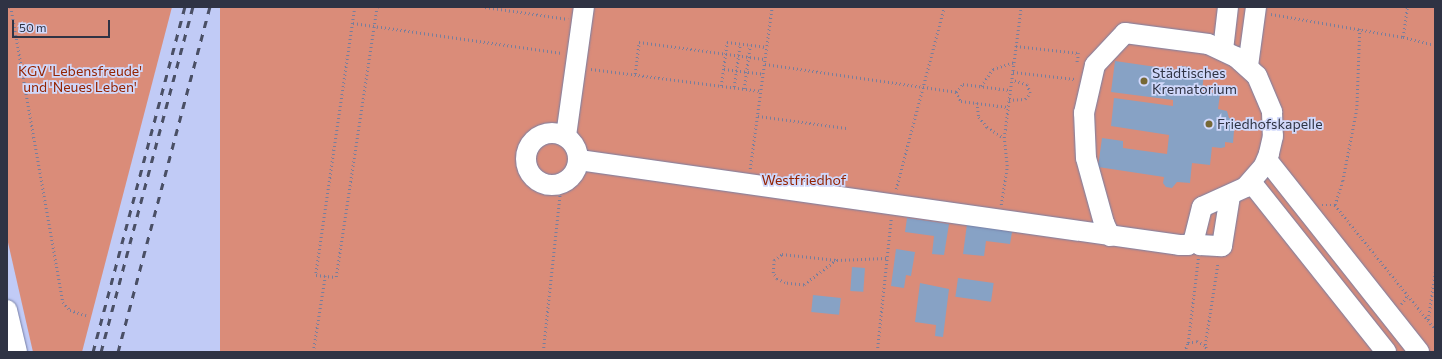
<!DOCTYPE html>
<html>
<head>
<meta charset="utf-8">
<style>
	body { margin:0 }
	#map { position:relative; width:1442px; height:359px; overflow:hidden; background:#c1cbf6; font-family:Commissioner,sans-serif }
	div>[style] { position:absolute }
	.green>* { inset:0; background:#da8c79; transform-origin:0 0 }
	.building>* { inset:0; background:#87a2c5; transform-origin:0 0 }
	.path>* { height:2.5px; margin-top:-1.25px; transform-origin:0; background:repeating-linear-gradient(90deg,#777e9c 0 1px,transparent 0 4px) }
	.roads { filter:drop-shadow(0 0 1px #757ea5) drop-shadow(0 0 1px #757ea5) }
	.minor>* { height:20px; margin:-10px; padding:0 10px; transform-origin:10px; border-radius:10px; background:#fff }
	.minor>.ring { margin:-10px; padding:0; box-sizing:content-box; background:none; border:20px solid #fff; border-radius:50% }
	.rail>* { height:3px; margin-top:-1.5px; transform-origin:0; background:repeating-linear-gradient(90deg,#4a4f65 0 7px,transparent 0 14px) }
	.dots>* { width:11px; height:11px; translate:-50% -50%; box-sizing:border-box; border:2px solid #d0d8fb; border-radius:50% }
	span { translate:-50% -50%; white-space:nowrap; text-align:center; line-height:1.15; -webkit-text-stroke:3.5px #d0d8fb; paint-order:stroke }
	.park-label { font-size:14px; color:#942403 }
	.poi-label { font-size:14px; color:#2f3344 }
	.left { translate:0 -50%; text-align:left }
	.frame { position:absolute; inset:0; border:8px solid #2f3344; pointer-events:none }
	.scale { position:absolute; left:12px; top:20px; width:98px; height:18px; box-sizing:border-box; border:2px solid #2f3344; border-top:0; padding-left:5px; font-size:12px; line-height:14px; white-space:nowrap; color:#2f3344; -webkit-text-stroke:3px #d0d8fb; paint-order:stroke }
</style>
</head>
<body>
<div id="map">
	<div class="green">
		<div style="clip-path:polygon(7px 7px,172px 7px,82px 352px,33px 352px,7px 238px)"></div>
		<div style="left:220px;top:7px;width:1215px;height:357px"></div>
	</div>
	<div class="building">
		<div style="clip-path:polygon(1115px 61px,1177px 70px,1181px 66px,1189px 67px,1191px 72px,1204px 74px,1202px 91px,1220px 94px,1218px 109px,1227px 111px,1229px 118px,1235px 119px,1233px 143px,1225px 142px,1225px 147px,1221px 148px,1212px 147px,1210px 165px,1192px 163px,1190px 183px,1177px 182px,1172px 188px,1166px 187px,1163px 183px,1164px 177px,1098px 167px,1102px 138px,1123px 141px,1123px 148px,1167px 154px,1169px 135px,1111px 126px,1114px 98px,1173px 106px,1173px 100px,1111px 92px)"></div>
		<div style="clip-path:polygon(907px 218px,949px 224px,944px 255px,932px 254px,934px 236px,905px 232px)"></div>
		<div style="clip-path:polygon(967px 224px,1012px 232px,1010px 244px,986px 241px,984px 256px,963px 254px)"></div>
		<div style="clip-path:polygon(896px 249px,915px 252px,911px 276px,906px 275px,904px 288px,891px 286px)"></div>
		<div style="left:852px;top:267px;width:13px;height:24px;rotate:4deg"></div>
		<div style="left:958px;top:278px;width:36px;height:19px;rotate:8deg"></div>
		<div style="clip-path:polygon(920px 283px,949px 289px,943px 337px,935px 336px,936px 325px,915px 322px)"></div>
		<div style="left:813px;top:295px;width:28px;height:17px;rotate:6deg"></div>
	</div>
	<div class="path">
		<div style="left:11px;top:7px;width:300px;rotate:80deg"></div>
		<div style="left:63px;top:302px;width:11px;rotate:49deg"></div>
		<div style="left:70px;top:310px;width:18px;rotate:19deg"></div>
		<div style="left:355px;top:7px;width:271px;rotate:98.3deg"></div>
		<div style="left:316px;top:275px;width:20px;rotate:6deg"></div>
		<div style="left:336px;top:277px;width:273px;rotate:-81.4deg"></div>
		<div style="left:485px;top:7px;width:84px;rotate:8.2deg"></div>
		<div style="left:1271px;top:14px;width:134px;rotate:9.9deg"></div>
		<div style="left:1403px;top:37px;width:33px;rotate:14deg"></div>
		<div style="left:353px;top:23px;width:211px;rotate:8.2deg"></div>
		<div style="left:1360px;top:29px;width:80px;rotate:92.1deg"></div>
		<div style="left:1357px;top:109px;width:73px;rotate:101deg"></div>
		<div style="left:1343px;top:181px;width:25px;rotate:108deg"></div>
		<div style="left:1335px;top:205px;width:159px;rotate:51.1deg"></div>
		<div style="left:1403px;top:37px;width:30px;rotate:-82deg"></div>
		<div style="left:1016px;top:46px;width:63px;rotate:6.3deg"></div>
		<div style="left:1079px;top:53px;width:10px;rotate:101deg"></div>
		<div style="left:765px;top:64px;width:193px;rotate:8.3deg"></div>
		<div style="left:956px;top:92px;width:11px;rotate:-49deg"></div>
		<div style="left:963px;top:84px;width:47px;rotate:7.3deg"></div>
		<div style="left:591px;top:69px;width:171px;rotate:7.4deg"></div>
		<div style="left:724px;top:69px;width:39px;rotate:7deg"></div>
		<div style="left:1013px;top:72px;width:62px;rotate:6.4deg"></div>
		<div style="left:635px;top:74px;width:32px;rotate:-83deg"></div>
		<div style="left:639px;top:42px;width:127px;rotate:7.7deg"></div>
		<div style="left:721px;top:86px;width:44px;rotate:-82.2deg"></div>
		<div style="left:727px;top:42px;width:40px;rotate:7.1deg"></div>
		<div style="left:981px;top:86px;width:21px;rotate:-55deg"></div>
		<div style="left:993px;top:69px;width:22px;rotate:-18deg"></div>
		<div style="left:734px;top:87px;width:43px;rotate:-82.1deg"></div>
		<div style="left:744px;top:89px;width:44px;rotate:-82.2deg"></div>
		<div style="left:956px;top:92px;width:10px;rotate:61deg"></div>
		<div style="left:961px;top:101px;width:47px;rotate:7.3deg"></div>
		<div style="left:1009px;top:100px;width:16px;rotate:-4deg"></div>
		<div style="left:1025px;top:99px;width:8px;rotate:-50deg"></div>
		<div style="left:1030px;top:93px;width:9px;rotate:-111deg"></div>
		<div style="left:1027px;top:85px;width:16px;rotate:-162deg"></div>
		<div style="left:977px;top:103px;width:14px;rotate:82deg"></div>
		<div style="left:979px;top:117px;width:13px;rotate:51deg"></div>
		<div style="left:987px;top:127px;width:20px;rotate:33deg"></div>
		<div style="left:758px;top:116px;width:89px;rotate:7.8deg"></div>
		<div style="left:750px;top:169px;width:163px;rotate:-82.3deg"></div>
		<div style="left:896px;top:189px;width:188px;rotate:-75.2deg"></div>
		<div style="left:1001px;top:205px;width:39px;rotate:-81deg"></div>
		<div style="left:1007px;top:166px;width:28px;rotate:-96deg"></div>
		<div style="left:1004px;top:138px;width:132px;rotate:-82.6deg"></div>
		<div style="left:1322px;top:205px;width:13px"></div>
		<div style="left:837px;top:260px;width:41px;rotate:142.9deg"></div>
		<div style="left:804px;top:285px;width:19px;rotate:-174deg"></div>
		<div style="left:785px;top:283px;width:9px;rotate:-153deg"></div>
		<div style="left:777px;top:279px;width:7px;rotate:-124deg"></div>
		<div style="left:773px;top:273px;width:13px;rotate:-86deg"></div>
		<div style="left:774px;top:260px;width:10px;rotate:-37deg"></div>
		<div style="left:782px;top:254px;width:55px;rotate:6.2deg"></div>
		<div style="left:837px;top:260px;width:50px;rotate:-2.3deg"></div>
		<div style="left:1401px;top:304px;width:11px;rotate:-52deg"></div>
		<div style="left:1428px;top:320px;width:49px;rotate:-81.7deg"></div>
		<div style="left:1188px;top:343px;width:85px;rotate:-83.2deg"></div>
		<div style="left:313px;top:352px;width:77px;rotate:-81deg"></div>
		<div style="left:543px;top:352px;width:169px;rotate:-83.9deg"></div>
		<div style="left:877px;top:352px;width:134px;rotate:-84deg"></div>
		<div style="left:1184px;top:352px;width:10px;rotate:-66deg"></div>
		<div style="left:1188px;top:343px;width:9px;rotate:-13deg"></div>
		<div style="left:1197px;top:341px;width:9px;rotate:27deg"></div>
		<div style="left:1207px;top:352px;width:7px;rotate:-106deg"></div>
		<div style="left:1205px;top:345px;width:84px;rotate:-81.1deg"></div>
	</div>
	<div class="roads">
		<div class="minor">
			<div style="left:1223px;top:50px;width:43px;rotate:-83.4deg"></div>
			<div style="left:1248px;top:66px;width:60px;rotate:-82.3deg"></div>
			<div class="ring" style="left:526px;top:133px;width:32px;height:32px"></div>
			<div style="left:566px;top:136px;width:130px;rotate:-82.1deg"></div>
			<div style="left:579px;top:160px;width:606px;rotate:8.06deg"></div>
			<div style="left:1179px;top:245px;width:9px"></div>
			<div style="left:1188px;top:245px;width:8px;rotate:-40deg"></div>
			<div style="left:1267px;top:160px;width:245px;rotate:51.6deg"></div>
			<div style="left:1251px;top:182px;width:217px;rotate:51.5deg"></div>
			<div style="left:1110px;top:236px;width:14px;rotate:-115deg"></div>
			<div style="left:1104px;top:223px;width:67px;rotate:-105.5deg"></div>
			<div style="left:1086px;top:158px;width:45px;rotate:-92.5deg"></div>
			<div style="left:1084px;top:113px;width:49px;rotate:-77.1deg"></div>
			<div style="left:1095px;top:65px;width:44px;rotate:-46.8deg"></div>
			<div style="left:1125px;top:33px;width:84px;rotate:7.5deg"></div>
			<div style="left:1208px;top:44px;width:31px;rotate:25deg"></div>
			<div style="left:1236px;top:57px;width:28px;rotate:42deg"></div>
			<div style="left:1257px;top:76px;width:39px;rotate:67deg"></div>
			<div style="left:1272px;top:112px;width:24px;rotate:88deg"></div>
			<div style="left:1273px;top:136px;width:18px;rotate:103deg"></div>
			<div style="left:1269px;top:154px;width:13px;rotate:113deg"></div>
			<div style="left:1264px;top:166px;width:28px;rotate:131deg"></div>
			<div style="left:1246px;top:187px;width:48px;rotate:155.6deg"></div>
			<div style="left:1202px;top:207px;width:34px;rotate:104deg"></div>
			<div style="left:1194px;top:240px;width:8px;rotate:40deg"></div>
			<div style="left:1200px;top:245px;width:22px;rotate:3deg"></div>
			<div style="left:1222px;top:246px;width:51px;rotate:-80.9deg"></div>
			<div style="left:7px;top:310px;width:43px;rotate:76.6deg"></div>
		</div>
	</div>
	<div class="rail">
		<div style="left:93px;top:352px;width:357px;rotate:-75.1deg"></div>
		<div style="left:101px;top:352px;width:357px;rotate:-75.1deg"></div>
		<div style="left:118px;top:352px;width:357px;rotate:-75.1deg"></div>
	</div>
	<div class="dots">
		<div style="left:1144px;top:81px;background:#766835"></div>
		<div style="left:1209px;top:124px;background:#766835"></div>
	</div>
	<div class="park-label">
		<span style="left:80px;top:79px">KGV 'Lebensfreude'<br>und 'Neues Leben'</span>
		<span style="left:804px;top:180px">Westfriedhof</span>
	</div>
	<div class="poi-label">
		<span class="left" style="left:1152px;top:81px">Städtisches<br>Krematorium</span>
		<span class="left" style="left:1217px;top:124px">Friedhofskapelle</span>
	</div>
	<div class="frame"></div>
	<div class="scale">50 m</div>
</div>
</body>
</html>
